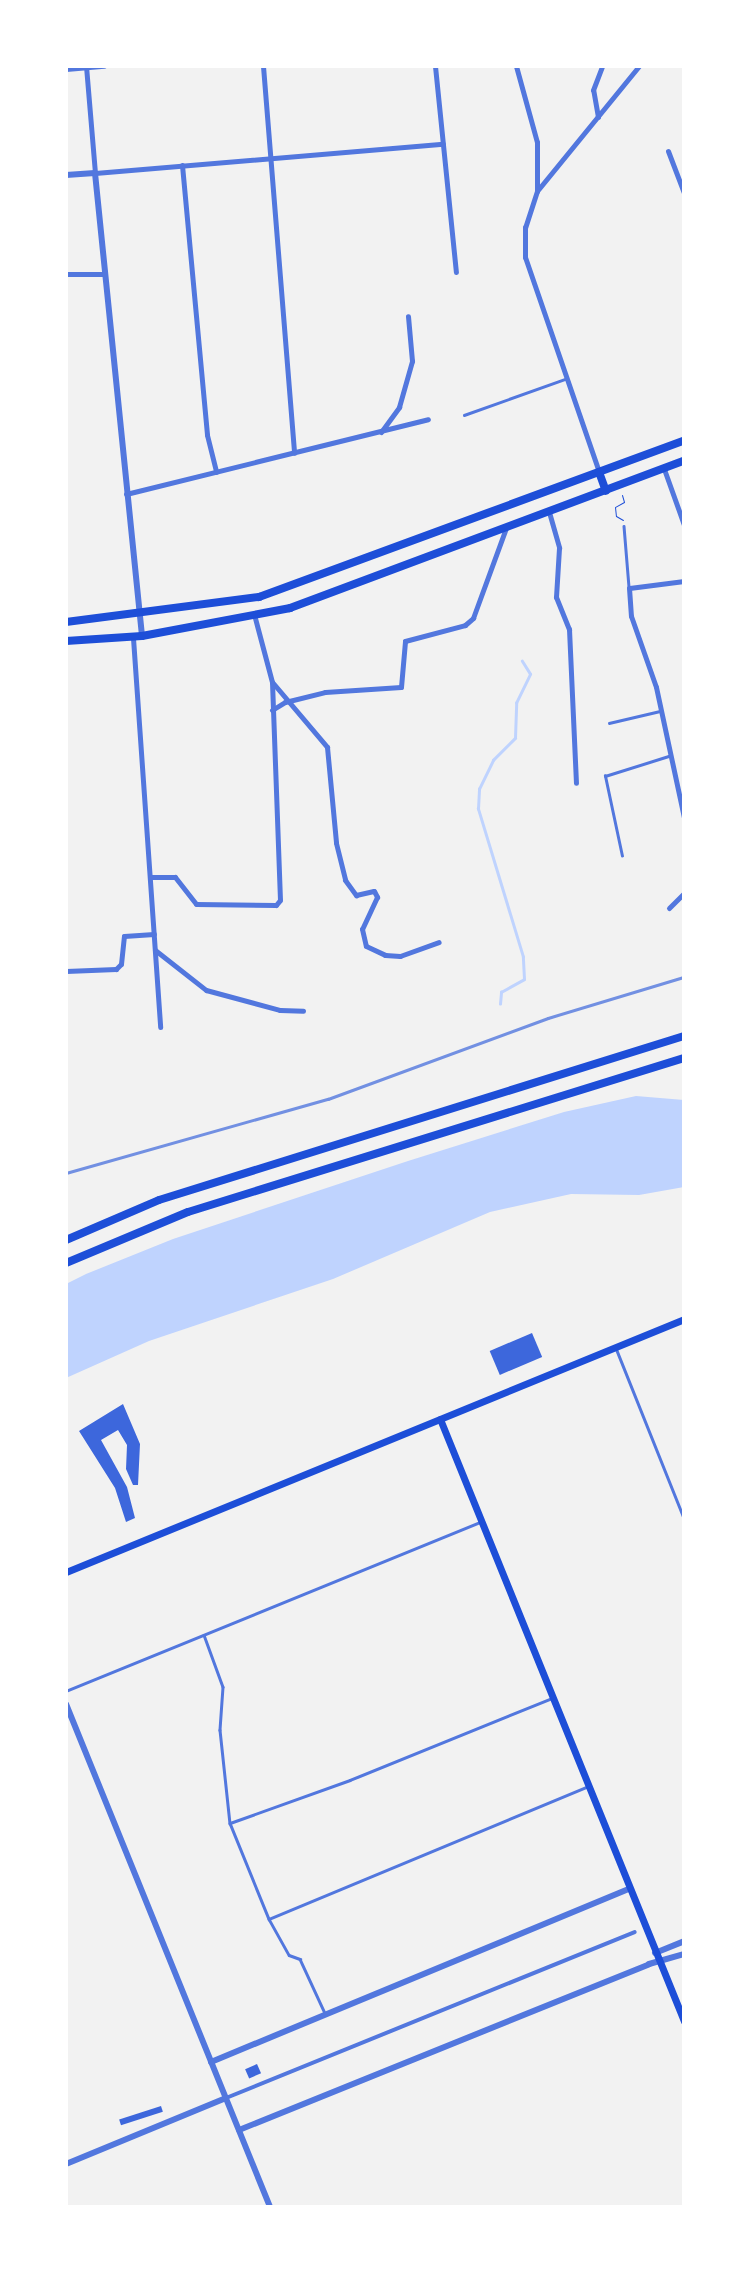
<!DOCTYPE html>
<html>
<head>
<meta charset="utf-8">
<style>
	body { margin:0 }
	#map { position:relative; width:750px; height:2273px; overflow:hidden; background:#f2f2f2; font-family:Commissioner,sans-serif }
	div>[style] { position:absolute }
	.water>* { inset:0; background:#bfd3fe }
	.stream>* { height:2.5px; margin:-1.25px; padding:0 1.25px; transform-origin:1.25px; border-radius:1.25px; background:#bfd3fe }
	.building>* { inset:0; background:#3d67dc; transform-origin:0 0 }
	.path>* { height:1px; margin:-0.5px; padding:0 0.5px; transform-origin:0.5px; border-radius:0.5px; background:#1d4ed8 }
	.service>* { height:2.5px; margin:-1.25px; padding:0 1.25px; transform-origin:1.25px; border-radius:1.25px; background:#5277de }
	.pedestrian>* { height:4px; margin:-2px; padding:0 2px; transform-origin:2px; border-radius:2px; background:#5277de }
	.minor>* { height:5px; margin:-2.5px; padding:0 2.5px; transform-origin:2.5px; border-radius:2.5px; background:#5277de }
	.tertiary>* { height:6px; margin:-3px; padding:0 3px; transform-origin:3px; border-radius:3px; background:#5277de }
	.secondary>* { height:7px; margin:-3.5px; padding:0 3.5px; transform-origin:3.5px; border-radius:3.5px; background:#1d4ed8 }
	.primary>* { height:8px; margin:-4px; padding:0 4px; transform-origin:4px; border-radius:4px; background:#1d4ed8 }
	.rail>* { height:2.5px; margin:-1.25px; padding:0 1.25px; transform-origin:1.25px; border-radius:1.25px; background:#7290e2 }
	span { translate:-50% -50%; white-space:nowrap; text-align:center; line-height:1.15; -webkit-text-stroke:4px #fff; paint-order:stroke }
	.frame { position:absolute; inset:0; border:68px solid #fff; pointer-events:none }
</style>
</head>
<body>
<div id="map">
	<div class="water">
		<div style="clip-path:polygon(636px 1096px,684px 1100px,684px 1187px,639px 1195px,571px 1194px,490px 1212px,333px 1279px,149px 1341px,66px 1378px,66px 1284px,86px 1274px,173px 1239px,408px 1161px,564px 1112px)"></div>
	</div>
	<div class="stream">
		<div style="left:500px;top:1004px;width:12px;rotate:-85deg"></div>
		<div style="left:501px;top:992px;width:26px;rotate:-29deg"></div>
		<div style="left:524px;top:979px;width:22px;rotate:-93deg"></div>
		<div style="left:523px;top:957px;width:155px;rotate:-106.9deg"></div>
		<div style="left:478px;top:809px;width:20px;rotate:-87deg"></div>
		<div style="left:479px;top:789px;width:32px;rotate:-64deg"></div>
		<div style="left:493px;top:760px;width:31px;rotate:-45deg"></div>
		<div style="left:515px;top:738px;width:35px;rotate:-88deg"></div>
		<div style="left:516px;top:703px;width:32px;rotate:-64deg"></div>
		<div style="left:530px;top:674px;width:15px;rotate:-122deg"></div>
	</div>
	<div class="building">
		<div style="left:532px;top:1333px;width:26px;height:46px;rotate:67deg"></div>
		<div style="clip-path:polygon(123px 1404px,140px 1444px,138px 1485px,133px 1485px,126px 1469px,127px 1445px,118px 1430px,101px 1440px,127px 1487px,135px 1518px,126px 1522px,115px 1488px,79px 1431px)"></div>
		<div style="left:257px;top:2064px;width:10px;height:13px;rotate:66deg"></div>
		<div style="left:161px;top:2106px;width:6px;height:44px;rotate:72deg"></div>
	</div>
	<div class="path">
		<div style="left:622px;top:495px;width:7px;rotate:74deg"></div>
		<div style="left:624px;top:502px;width:10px;rotate:151deg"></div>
		<div style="left:615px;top:507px;width:9px;rotate:84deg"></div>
		<div style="left:616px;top:516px;width:8px;rotate:30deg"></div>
	</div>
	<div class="service">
		<div style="left:464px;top:415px;width:107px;rotate:-19.6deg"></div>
		<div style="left:624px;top:526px;width:61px;rotate:85.3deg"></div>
		<div style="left:609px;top:723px;width:52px;rotate:-13.2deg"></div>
		<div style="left:622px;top:856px;width:82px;rotate:-102deg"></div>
		<div style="left:605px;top:776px;width:67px;rotate:-17.4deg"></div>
		<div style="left:616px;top:1348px;width:183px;rotate:68.2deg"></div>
		<div style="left:204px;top:1635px;width:55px;rotate:69.9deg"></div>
		<div style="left:223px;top:1687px;width:43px;rotate:94deg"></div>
		<div style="left:220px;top:1730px;width:94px;rotate:83.9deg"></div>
		<div style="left:230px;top:1823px;width:104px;rotate:67.9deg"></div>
		<div style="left:269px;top:1919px;width:41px;rotate:60.9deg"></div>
		<div style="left:289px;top:1955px;width:12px;rotate:20deg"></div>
		<div style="left:300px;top:1959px;width:60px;rotate:65.2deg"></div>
		<div style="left:66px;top:1691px;width:447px;rotate:-22.2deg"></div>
		<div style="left:230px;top:1823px;width:127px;rotate:-19.7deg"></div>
		<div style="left:350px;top:1780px;width:218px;rotate:-22.1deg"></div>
		<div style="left:269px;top:1919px;width:346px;rotate:-22.6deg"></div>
	</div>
	<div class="pedestrian">
		<div style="left:226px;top:2098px;width:441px;rotate:-22.1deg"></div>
	</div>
	<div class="minor">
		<div style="left:86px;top:66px;width:107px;rotate:85.2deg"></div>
		<div style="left:95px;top:173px;width:349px;rotate:-4.8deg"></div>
		<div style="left:263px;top:66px;width:388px;rotate:85.4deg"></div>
		<div style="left:435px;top:66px;width:207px;rotate:84.2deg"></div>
		<div style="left:516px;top:66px;width:79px;rotate:74.6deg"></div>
		<div style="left:537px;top:142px;width:49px;rotate:90deg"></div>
		<div style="left:537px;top:191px;width:38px;rotate:108deg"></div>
		<div style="left:525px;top:227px;width:30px;rotate:90deg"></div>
		<div style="left:525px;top:257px;width:227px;rotate:71deg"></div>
		<div style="left:66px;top:69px;width:38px;rotate:-5deg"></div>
		<div style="left:598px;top:117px;width:27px;rotate:-100deg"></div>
		<div style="left:593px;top:90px;width:26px;rotate:-69deg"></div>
		<div style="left:668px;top:151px;width:45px;rotate:69.1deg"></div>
		<div style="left:182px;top:165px;width:271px;rotate:84.7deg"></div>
		<div style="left:207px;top:435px;width:38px;rotate:76deg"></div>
		<div style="left:537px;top:191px;width:161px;rotate:-50.8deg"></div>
		<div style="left:66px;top:274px;width:38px"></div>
		<div style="left:381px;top:432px;width:31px;rotate:-54deg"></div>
		<div style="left:399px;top:407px;width:48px;rotate:-74.2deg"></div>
		<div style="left:412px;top:361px;width:45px;rotate:-95.1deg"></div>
		<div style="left:664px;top:469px;width:59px;rotate:70.3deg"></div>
		<div style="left:126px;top:494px;width:311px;rotate:-13.9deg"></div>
		<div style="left:549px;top:512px;width:37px;rotate:74deg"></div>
		<div style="left:559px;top:548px;width:49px;rotate:93.5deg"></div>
		<div style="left:556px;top:597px;width:35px;rotate:68deg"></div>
		<div style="left:569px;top:629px;width:154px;rotate:87.4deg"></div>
		<div style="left:684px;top:581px;width:55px;rotate:172.7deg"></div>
		<div style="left:629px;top:588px;width:28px;rotate:86deg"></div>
		<div style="left:631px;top:616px;width:75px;rotate:70.6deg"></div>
		<div style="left:656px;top:687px;width:134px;rotate:77.9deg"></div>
		<div style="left:133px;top:638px;width:390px;rotate:86deg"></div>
		<div style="left:273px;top:683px;width:84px;rotate:49.8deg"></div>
		<div style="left:327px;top:747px;width:96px;rotate:84.6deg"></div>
		<div style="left:336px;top:843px;width:38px;rotate:76deg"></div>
		<div style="left:345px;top:880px;width:19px;rotate:54deg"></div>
		<div style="left:356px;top:895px;width:18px;rotate:-13deg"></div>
		<div style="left:374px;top:891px;width:7px;rotate:63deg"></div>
		<div style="left:377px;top:897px;width:35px;rotate:115deg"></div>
		<div style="left:362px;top:929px;width:17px;rotate:77deg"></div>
		<div style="left:366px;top:946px;width:21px;rotate:25deg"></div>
		<div style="left:385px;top:955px;width:15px;rotate:4deg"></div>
		<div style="left:400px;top:956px;width:41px;rotate:-19.7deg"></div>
		<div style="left:272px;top:710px;width:15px;rotate:-32deg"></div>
		<div style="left:285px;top:702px;width:41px;rotate:-14deg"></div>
		<div style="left:325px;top:692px;width:76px;rotate:-3.8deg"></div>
		<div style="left:401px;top:687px;width:46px;rotate:-85deg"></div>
		<div style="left:405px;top:641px;width:62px;rotate:-14.9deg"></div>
		<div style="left:465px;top:625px;width:11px;rotate:-41deg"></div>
		<div style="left:473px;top:618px;width:96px;rotate:-69.9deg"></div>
		<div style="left:150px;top:877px;width:25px"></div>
		<div style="left:175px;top:877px;width:34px;rotate:52deg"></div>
		<div style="left:196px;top:904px;width:80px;rotate:0.7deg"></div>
		<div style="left:276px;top:905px;width:6px;rotate:-51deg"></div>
		<div style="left:280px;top:900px;width:218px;rotate:-92.1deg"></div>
		<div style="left:272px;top:682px;width:66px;rotate:-104.9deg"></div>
		<div style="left:669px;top:908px;width:21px;rotate:-45deg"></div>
		<div style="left:155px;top:950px;width:65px;rotate:38.1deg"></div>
		<div style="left:206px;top:990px;width:77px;rotate:15.1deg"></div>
		<div style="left:280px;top:1010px;width:23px;rotate:2deg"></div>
		<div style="left:66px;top:971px;width:50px;rotate:-2.3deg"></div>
		<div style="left:116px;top:969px;width:7px;rotate:-45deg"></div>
		<div style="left:121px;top:964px;width:28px;rotate:-84deg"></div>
		<div style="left:124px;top:936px;width:30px;rotate:-4deg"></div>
	</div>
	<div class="tertiary">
		<div style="left:66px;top:175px;width:29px;rotate:-4deg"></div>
		<div style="left:95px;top:173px;width:465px;rotate:84.2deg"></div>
		<div style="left:66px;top:1704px;width:543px;rotate:67.92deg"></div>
		<div style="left:655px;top:1953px;width:31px;rotate:-22deg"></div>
		<div style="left:211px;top:2062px;width:452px;rotate:-22.5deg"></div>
		<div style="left:239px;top:2130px;width:442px;rotate:-22deg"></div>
		<div style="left:649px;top:1964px;width:36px;rotate:-16deg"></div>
		<div style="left:66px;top:2164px;width:173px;rotate:-22.4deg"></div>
	</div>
	<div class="secondary">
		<div style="left:440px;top:1419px;width:650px;rotate:67.94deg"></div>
		<div style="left:66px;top:1572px;width:668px;rotate:-22.26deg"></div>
	</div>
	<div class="primary">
		<div style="left:599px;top:472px;width:20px;rotate:70deg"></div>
		<div style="left:66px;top:622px;width:195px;rotate:-7.4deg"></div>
		<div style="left:259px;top:597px;width:453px;rotate:-20.2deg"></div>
		<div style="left:66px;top:641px;width:76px;rotate:-3.8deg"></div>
		<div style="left:142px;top:636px;width:151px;rotate:-10.7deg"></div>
		<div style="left:290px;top:608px;width:421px;rotate:-20.5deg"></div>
		<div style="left:66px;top:1240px;width:101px;rotate:-23.3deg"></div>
		<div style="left:159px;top:1200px;width:550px;rotate:-17.35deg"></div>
		<div style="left:66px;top:1263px;width:132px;rotate:-22.7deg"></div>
		<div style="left:188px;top:1212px;width:519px;rotate:-17.25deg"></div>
	</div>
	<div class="rail">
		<div style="left:66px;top:1173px;width:272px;rotate:-15.8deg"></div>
		<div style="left:328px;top:1099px;width:234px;rotate:-20.2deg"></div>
		<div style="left:548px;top:1018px;width:142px;rotate:-16.8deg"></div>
	</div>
	<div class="frame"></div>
</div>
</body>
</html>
